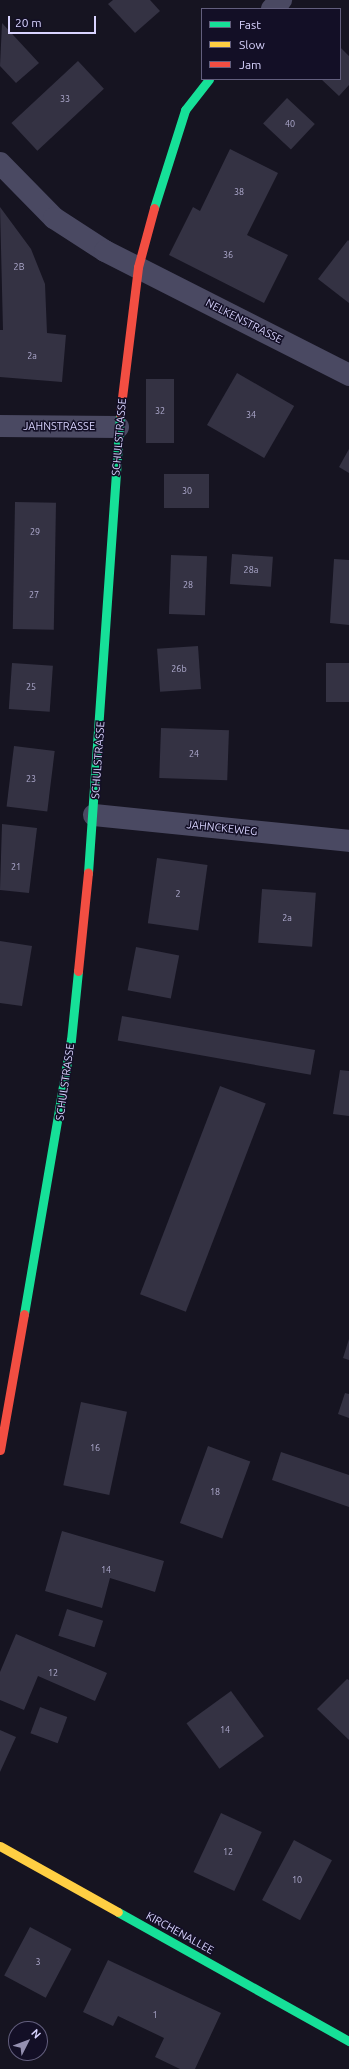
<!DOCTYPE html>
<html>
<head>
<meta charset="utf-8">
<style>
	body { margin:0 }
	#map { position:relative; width:349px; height:2069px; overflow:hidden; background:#161421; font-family:Ubuntu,sans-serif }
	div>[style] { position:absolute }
	.building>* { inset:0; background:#343243; transform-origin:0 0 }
	.street>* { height:22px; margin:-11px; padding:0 11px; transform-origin:11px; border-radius:11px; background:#4a4962 }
	.fast>* { height:9px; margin:-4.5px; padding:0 4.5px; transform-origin:4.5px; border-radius:4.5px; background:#16e098 }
	.slow>* { height:9px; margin:-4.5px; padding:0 4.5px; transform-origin:4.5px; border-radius:4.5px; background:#ffcf43 }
	.jam>* { height:9px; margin:-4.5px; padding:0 4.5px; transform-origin:4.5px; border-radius:4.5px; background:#f24e42 }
	span { translate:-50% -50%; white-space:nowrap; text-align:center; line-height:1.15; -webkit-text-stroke:3px #130f26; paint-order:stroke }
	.number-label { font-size:9px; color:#b0acd0 }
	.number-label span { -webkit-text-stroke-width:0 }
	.street-label { font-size:11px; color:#d9d4ff }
	.legend { position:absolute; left:201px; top:8px; width:140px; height:72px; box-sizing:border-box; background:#130f26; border:1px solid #625e7d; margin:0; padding:5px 7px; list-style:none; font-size:12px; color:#d9d4ff }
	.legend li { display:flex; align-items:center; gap:8px; height:20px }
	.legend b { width:20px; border:1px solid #625e7d }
	.north { position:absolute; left:8px; top:2021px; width:40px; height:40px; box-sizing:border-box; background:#130f26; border:1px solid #625e7d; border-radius:50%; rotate:48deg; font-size:11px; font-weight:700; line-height:16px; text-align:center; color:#d9d4ff }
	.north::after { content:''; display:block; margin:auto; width:14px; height:18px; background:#9591b1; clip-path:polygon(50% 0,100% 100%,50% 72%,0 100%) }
	.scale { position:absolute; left:8px; top:16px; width:88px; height:18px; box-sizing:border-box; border:2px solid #d9d4ff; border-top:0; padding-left:5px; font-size:12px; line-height:14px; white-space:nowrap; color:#d9d4ff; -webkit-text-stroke:3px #130f26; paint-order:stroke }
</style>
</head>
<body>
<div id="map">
	<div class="building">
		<div style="clip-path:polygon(113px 0,150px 0,160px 11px,135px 33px,108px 4px)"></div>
		<div style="clip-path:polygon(2px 23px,39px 63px,16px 83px,0 66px)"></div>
		<div style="clip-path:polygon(340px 47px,349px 56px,349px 85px,339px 96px,321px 79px,340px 79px)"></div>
		<div style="left:78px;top:61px;width:38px;height:91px;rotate:47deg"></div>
		<div style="left:287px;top:98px;width:38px;height:35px;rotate:43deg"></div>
		<div style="clip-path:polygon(230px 149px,278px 173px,247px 235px,288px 255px,264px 303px,169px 255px,193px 207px,200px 211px)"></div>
		<div style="clip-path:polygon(0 207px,31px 249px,45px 284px,47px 333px,66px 335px,62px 382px,0 377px,0 330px,3px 330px)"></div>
		<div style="clip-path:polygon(348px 240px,349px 241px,349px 303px,318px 279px)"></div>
		<div style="left:237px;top:373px;width:66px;height:60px;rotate:30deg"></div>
		<div style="left:146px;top:379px;width:28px;height:64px"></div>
		<div style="clip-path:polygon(349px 449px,349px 473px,339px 467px)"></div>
		<div style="left:164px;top:474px;width:45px;height:34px"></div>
		<div style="left:15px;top:502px;width:41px;height:127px;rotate:1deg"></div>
		<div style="left:232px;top:554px;width:41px;height:30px;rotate:4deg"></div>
		<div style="left:171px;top:555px;width:36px;height:59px;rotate:2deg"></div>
		<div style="clip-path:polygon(334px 559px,349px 560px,349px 625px,330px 623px)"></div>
		<div style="left:198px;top:646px;width:43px;height:41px;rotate:86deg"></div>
		<div style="left:12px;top:663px;width:41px;height:46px;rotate:4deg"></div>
		<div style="left:349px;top:663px;width:39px;height:23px;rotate:90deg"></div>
		<div style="left:161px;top:728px;width:68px;height:50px;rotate:2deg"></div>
		<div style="left:14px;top:746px;width:41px;height:61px;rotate:7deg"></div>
		<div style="clip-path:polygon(2px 824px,37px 828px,29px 893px,0 890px)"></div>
		<div style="left:157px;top:858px;width:51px;height:66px;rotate:8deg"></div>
		<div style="left:262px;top:889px;width:54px;height:54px;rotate:4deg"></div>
		<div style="clip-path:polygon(0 941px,32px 946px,22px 1006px,0 1003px)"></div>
		<div style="left:136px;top:947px;width:44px;height:44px;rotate:11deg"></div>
		<div style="left:122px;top:1016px;width:196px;height:25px;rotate:10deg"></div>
		<div style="clip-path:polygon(340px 1070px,349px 1071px,349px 1116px,333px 1114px)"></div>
		<div style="left:220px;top:1086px;width:49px;height:223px;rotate:21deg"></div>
		<div style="clip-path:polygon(349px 1339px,349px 1360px,343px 1358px)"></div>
		<div style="clip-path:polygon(345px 1393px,349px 1394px,349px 1418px,338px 1414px)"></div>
		<div style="left:81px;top:1402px;width:47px;height:85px;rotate:12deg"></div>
		<div style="left:208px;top:1446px;width:45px;height:82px;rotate:20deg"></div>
		<div style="clip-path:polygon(281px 1452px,349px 1475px,349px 1507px,272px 1480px)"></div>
		<div style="clip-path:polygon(62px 1531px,164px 1561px,155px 1592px,110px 1578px,102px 1608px,45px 1591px)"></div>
		<div style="left:67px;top:1609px;width:38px;height:28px;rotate:18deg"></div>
		<div style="clip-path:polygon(16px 1634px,107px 1673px,95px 1701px,38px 1676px,24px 1710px,0 1700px,0 1672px)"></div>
		<div style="clip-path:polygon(347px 1679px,349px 1680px,349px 1740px,317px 1709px)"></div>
		<div style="left:231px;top:1691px;width:56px;height:55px;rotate:54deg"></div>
		<div style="left:40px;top:1707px;width:29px;height:28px;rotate:20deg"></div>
		<div style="clip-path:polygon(0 1730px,16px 1737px,0 1772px)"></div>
		<div style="left:221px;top:1813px;width:45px;height:65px;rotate:25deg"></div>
		<div style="left:294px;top:1840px;width:43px;height:68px;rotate:28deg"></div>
		<div style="left:30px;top:1927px;width:47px;height:55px;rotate:28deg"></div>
		<div style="clip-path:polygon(108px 1960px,221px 2013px,195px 2069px,180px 2069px,155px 2057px,164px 2038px,118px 2016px,113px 2026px,83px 2012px)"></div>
	</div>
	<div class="street">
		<div style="left:272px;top:9px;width:13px;rotate:-45deg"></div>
		<div style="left:0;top:163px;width:77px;rotate:45.5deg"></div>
		<div style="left:54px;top:218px;width:61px;rotate:32.9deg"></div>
		<div style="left:105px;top:251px;width:274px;rotate:26.9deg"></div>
		<div style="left:0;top:426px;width:118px;rotate:0.5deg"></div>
		<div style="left:94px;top:815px;width:256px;rotate:5.8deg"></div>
	</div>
	<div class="fast">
		<div style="left:154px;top:208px;width:103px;rotate:-72.4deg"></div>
		<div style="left:185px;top:110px;width:39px;rotate:-52deg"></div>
		<div style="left:88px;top:873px;width:460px;rotate:-86deg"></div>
		<div style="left:24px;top:1314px;width:278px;rotate:-80.3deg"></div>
		<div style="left:71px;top:1040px;width:69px;rotate:-84.2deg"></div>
		<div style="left:118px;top:1912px;width:265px;rotate:29.2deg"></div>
	</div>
	<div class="slow">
		<div style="left:0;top:1846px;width:135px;rotate:29.2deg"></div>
	</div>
	<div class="jam">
		<div style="left:120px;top:414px;width:148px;rotate:-83deg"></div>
		<div style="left:138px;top:267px;width:61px;rotate:-74.8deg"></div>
		<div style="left:78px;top:971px;width:99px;rotate:-84.2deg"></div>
		<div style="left:0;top:1450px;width:138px;rotate:-80deg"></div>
	</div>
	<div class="number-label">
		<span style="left:65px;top:99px">33</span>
		<span style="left:290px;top:124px">40</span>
		<span style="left:239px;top:192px">38</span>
		<span style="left:228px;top:255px">36</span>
		<span style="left:19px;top:267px">2B</span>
		<span style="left:32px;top:356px">2a</span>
		<span style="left:160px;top:411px">32</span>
		<span style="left:251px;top:415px">34</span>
		<span style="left:187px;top:491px">30</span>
		<span style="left:35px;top:532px">29</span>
		<span style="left:251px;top:570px">28a</span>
		<span style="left:188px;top:585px">28</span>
		<span style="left:34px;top:595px">27</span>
		<span style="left:179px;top:669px">26b</span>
		<span style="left:31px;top:687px">25</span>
		<span style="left:194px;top:754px">24</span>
		<span style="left:31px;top:779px">23</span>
		<span style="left:16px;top:867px">21</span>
		<span style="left:178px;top:894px">2</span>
		<span style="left:287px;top:918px">2a</span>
		<span style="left:95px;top:1448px">16</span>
		<span style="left:215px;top:1492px">18</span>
		<span style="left:106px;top:1570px">14</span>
		<span style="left:53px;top:1673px">12</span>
		<span style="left:225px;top:1730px">14</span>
		<span style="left:228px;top:1852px">12</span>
		<span style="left:297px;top:1880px">10</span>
		<span style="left:38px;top:1962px">3</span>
		<span style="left:155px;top:2015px">1</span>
	</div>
	<div class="street-label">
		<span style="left:244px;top:321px;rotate:27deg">NELKENSTRASSE</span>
		<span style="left:59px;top:426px">JAHNSTRASSE</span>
		<span style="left:119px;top:437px;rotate:-85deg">SCHULSTRASSE</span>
		<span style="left:98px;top:760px;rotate:-86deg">SCHULSTRASSE</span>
		<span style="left:222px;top:828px;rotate:6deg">JAHNCKEWEG</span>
		<span style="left:65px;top:1082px;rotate:-82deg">SCHULSTRASSE</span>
		<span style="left:180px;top:1933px;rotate:29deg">KIRCHENALLEE</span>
	</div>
	<ul class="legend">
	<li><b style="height:5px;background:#16e098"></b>Fast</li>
	<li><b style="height:5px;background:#ffcf43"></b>Slow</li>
	<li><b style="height:5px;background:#f24e42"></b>Jam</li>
	</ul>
	<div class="north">N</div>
	<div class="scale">20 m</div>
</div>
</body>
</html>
